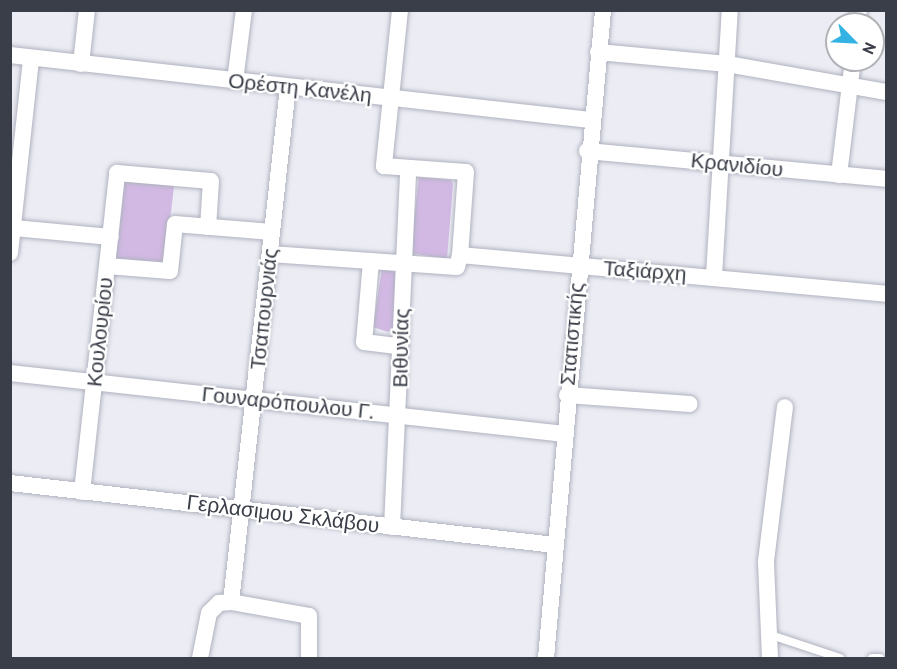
<!DOCTYPE html>
<html>
<head>
<meta charset="utf-8">
<style>
	body { margin:0 }
	#map { position:relative; width:897px; height:669px; overflow:hidden; background:#ecedf4; font-family:"PT Sans",sans-serif }
	div>[style] { position:absolute }
	.green>* { inset:0; background:#d2b9e4; transform-origin:0 0 }
	.roads { filter:drop-shadow(0 0 2px #afb2bf) drop-shadow(0 0 2px #afb2bf) }
	.lane>* { height:8px; margin:-4px; padding:0 4px; transform-origin:4px; border-radius:4px; background:#fff }
	.street>* { height:16px; margin:-8px; padding:0 8px; transform-origin:8px; border-radius:8px; background:#fff }
	span { translate:-50% -50%; white-space:nowrap; text-align:center; line-height:1.15; -webkit-text-stroke:4.5px #fff; paint-order:stroke }
	.street-label { font-size:21px; color:#3a3e48 }
	.frame { position:absolute; inset:0; border:12px solid #3a3e48; pointer-events:none }
	.north { position:absolute; left:825px; top:12px; width:60px; height:60px; box-sizing:border-box; background:#fff; border:2px solid #b0b2b6; border-radius:50%; rotate:114deg; font-size:16px; font-weight:700; line-height:24px; text-align:center; color:#3a3e48 }
	.north::after { content:''; display:block; margin:auto; width:21px; height:27px; background:#33b3e4; clip-path:polygon(50% 0,100% 100%,50% 72%,0 100%) }
</style>
</head>
<body>
<div id="map">
	<div class="green">
		<div style="left:125px;top:176px;width:50px;height:84px;rotate:7deg"></div>
		<div style="clip-path:polygon(419px 177px,451px 180px,453px 184px,447px 259px,410px 253px)"></div>
		<div style="clip-path:polygon(382px 269px,396px 272px,393px 328px,388px 332px,373px 327px)"></div>
	</div>
	<div class="roads">
		<div class="lane">
			<div style="left:768px;top:634px;width:76px;rotate:18.4deg"></div>
			<div style="left:872px;top:658px;width:8px"></div>
		</div>
		<div class="street">
			<div style="left:400px;top:10px;width:157px;rotate:95.9deg"></div>
			<div style="left:384px;top:166px;width:82px;rotate:4.2deg"></div>
			<div style="left:466px;top:172px;width:83px;rotate:94.1deg"></div>
			<div style="left:857px;top:24px;width:14px;rotate:-82deg"></div>
			<div style="left:598px;top:52px;width:130px;rotate:5.3deg"></div>
			<div style="left:727px;top:64px;width:161px;rotate:10deg"></div>
			<div style="left:10px;top:55px;width:584px;rotate:6.39deg"></div>
			<div style="left:81px;top:64px;width:54px;rotate:-83.7deg"></div>
			<div style="left:235px;top:81px;width:72px;rotate:-82.8deg"></div>
			<div style="left:587px;top:151px;width:300px;rotate:5.3deg"></div>
			<div style="left:839px;top:175px;width:116px;rotate:-83.1deg"></div>
			<div style="left:14px;top:228px;width:97px;rotate:5.3deg"></div>
			<div style="left:10px;top:253px;width:195px;rotate:-83.8deg"></div>
			<div style="left:270px;top:254px;width:187px;rotate:4deg"></div>
			<div style="left:457px;top:267px;width:12px;rotate:-76deg"></div>
			<div style="left:460px;top:255px;width:428px;rotate:5.2deg"></div>
			<div style="left:371px;top:261px;width:81px;rotate:94.9deg"></div>
			<div style="left:364px;top:342px;width:35px;rotate:7deg"></div>
			<div style="left:107px;top:266px;width:63px;rotate:4.5deg"></div>
			<div style="left:170px;top:271px;width:47px;rotate:-83.9deg"></div>
			<div style="left:175px;top:224px;width:97px;rotate:4.7deg"></div>
			<div style="left:714px;top:276px;width:266px;rotate:-86.6deg"></div>
			<div style="left:10px;top:373px;width:558px;rotate:6.27deg"></div>
			<div style="left:567px;top:395px;width:123px;rotate:4.2deg"></div>
			<div style="left:10px;top:483px;width:549px;rotate:6.49deg"></div>
			<div style="left:82px;top:492px;width:321px;rotate:-83.7deg"></div>
			<div style="left:117px;top:173px;width:94px;rotate:4.9deg"></div>
			<div style="left:211px;top:181px;width:46px;rotate:93.7deg"></div>
			<div style="left:392px;top:527px;width:359px;rotate:-87.4deg"></div>
			<div style="left:231px;top:602px;width:518px;rotate:-83.68deg"></div>
			<div style="left:200px;top:658px;width:46px;rotate:-78.7deg"></div>
			<div style="left:209px;top:613px;width:14px;rotate:-45deg"></div>
			<div style="left:219px;top:603px;width:12px;rotate:-5deg"></div>
			<div style="left:231px;top:602px;width:79px;rotate:10.2deg"></div>
			<div style="left:309px;top:616px;width:42px;rotate:90deg"></div>
			<div style="left:546px;top:658px;width:651px;rotate:-84.97deg"></div>
			<div style="left:770px;top:658px;width:97px;rotate:-92.4deg"></div>
			<div style="left:766px;top:561px;width:155px;rotate:-83deg"></div>
		</div>
	</div>
	<div class="street-label">
		<span style="left:300px;top:88px;rotate:6deg">Ορέστη Κανέλη</span>
		<span style="left:737px;top:165px;rotate:6deg">Κρανιδίου</span>
		<span style="left:645px;top:271px;rotate:4deg">Ταξιάρχη</span>
		<span style="left:264px;top:309px;rotate:-84deg">Τσαπουρνιάς</span>
		<span style="left:100px;top:332px;rotate:-84deg">Κουλουρίου</span>
		<span style="left:572px;top:334px;rotate:-85deg">Στατιστικής</span>
		<span style="left:401px;top:348px;rotate:-89deg">Βιθυνίας</span>
		<span style="left:288px;top:403px;rotate:6deg">Γουναρόπουλου Γ.</span>
		<span style="left:283px;top:514px;rotate:7deg">Γερλασιμου Σκλάβου</span>
	</div>
	<div class="frame"></div>
	<div class="north">N</div>
</div>
</body>
</html>
